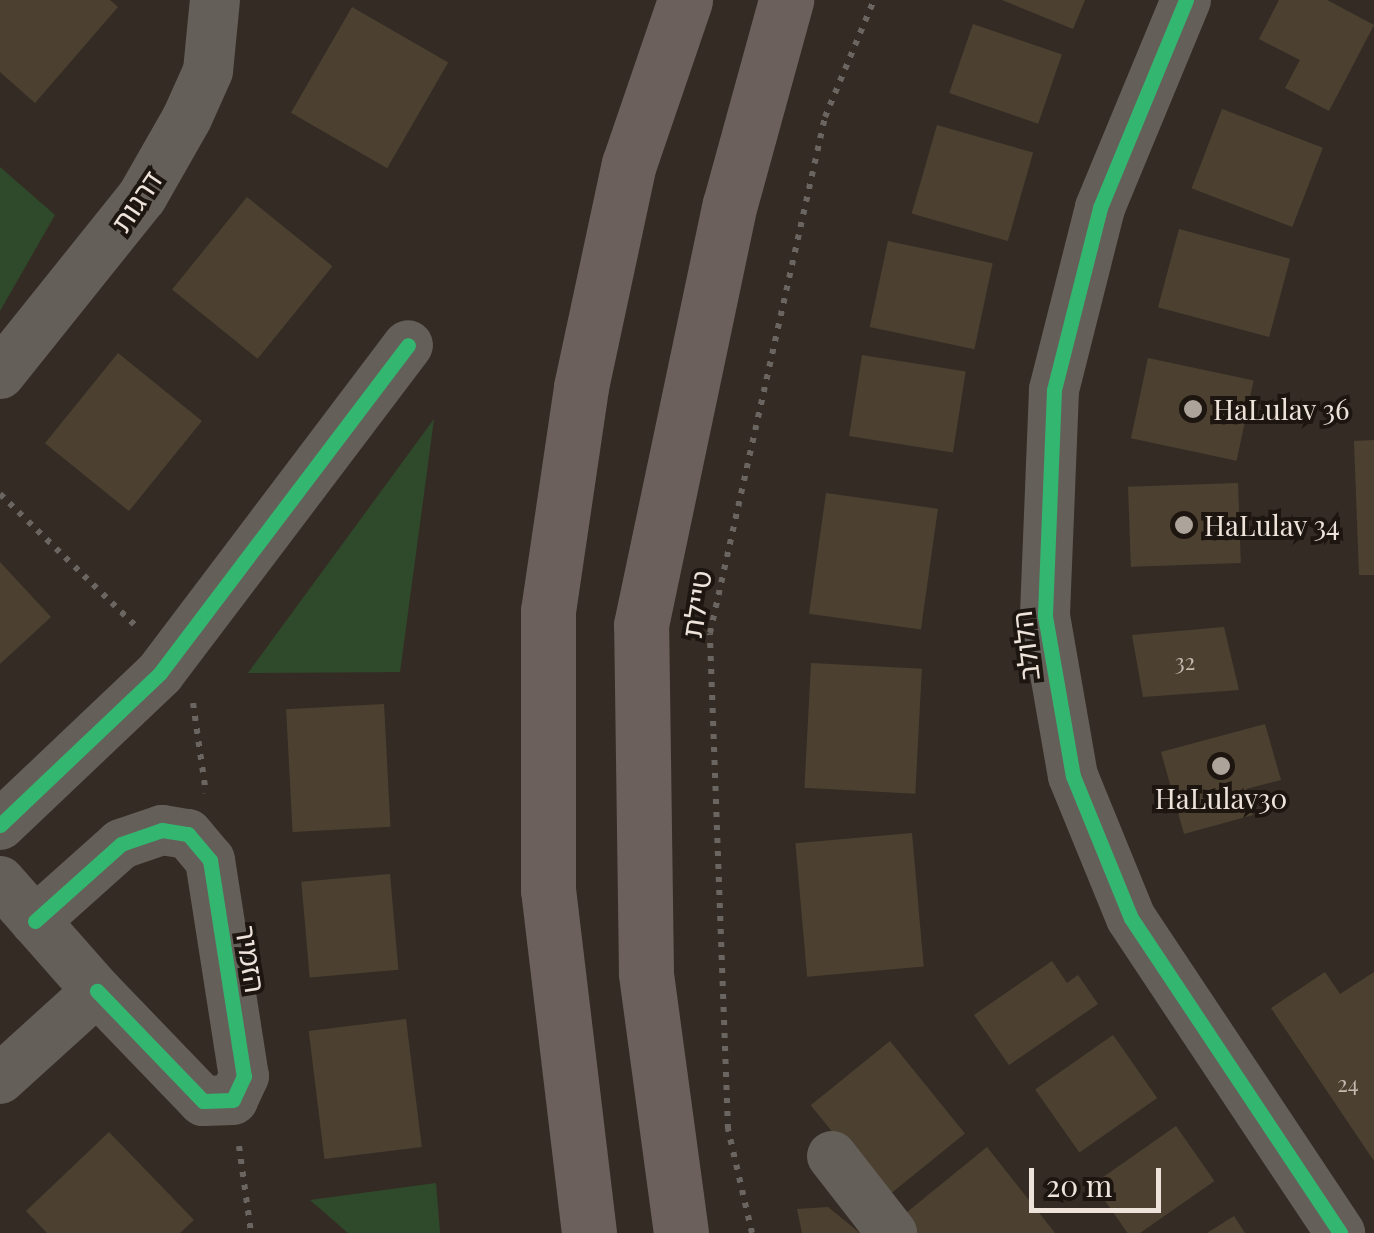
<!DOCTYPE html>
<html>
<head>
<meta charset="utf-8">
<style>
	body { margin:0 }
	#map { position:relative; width:1374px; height:1233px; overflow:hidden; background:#342c24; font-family:"Playfair Display","Noto Sans Hebrew",serif }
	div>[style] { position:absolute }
	.green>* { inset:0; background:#2f4a2b }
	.building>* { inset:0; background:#4c4131; transform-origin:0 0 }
	.path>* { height:6px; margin-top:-3px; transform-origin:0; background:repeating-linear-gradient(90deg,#6a6560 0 5px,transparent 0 13px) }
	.minor>* { height:50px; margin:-25px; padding:0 25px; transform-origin:25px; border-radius:25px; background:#655f5a }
	.major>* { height:55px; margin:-27.5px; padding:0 27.5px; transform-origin:27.5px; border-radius:27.5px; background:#6c605c }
	.cycleway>* { height:15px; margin:-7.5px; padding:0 7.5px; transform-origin:7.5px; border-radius:7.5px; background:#33b770 }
	.dots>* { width:28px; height:28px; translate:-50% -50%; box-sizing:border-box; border:5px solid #1d150f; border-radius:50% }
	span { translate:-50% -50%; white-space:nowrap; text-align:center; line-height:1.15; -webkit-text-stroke:8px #1d150f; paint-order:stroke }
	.number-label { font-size:22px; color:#c5bab0 }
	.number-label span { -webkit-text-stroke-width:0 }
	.street-label { font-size:28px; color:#ede3da }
	.poi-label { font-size:28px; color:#ede3da }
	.left { translate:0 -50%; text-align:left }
	.scale { position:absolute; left:1029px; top:1168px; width:132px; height:45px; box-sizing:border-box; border:5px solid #ede3da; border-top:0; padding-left:12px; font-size:30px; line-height:35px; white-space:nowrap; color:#ede3da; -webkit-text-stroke:8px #1d150f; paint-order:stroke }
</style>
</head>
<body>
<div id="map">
	<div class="green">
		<div style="clip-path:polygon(0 167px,55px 215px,0 311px)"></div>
		<div style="clip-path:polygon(434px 419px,400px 672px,248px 673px)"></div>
		<div style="clip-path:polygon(436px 1183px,440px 1233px,348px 1233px,310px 1200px)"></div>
	</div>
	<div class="building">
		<div style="clip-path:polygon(0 0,110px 0,118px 7px,35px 103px,0 72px)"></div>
		<div style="clip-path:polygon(1002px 0,1085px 0,1073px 29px)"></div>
		<div style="clip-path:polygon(1279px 0,1327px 0,1374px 25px,1329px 111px,1285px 88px,1300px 60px,1259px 39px)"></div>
		<div style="left:352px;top:7px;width:111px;height:122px;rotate:30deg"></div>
		<div style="left:973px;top:24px;width:94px;height:73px;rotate:19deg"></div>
		<div style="left:1222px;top:109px;width:108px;height:85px;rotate:21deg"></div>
		<div style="left:937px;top:125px;width:100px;height:92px;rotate:16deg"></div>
		<div style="left:247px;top:197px;width:110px;height:119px;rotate:39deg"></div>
		<div style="left:1179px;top:229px;width:115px;height:81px;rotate:15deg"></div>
		<div style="left:888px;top:241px;width:107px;height:88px;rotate:12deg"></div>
		<div style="left:118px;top:353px;width:108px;height:116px;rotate:39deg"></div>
		<div style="left:862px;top:355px;width:105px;height:82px;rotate:9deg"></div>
		<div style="left:1148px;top:358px;width:108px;height:82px;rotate:12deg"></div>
		<div style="clip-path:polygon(1374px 440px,1374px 575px,1359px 575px,1354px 441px)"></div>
		<div style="left:1238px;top:483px;width:80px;height:110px;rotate:88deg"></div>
		<div style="left:826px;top:493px;width:113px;height:122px;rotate:8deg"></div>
		<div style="clip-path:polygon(0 562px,51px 617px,0 664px)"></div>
		<div style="clip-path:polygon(1224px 627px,1239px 690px,1143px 697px,1132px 635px)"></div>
		<div style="left:811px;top:663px;width:111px;height:125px;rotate:3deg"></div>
		<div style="left:384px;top:704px;width:123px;height:98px;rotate:87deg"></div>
		<div style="clip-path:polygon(1265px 724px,1281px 780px,1246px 789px,1253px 815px,1184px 834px,1161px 752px)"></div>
		<div style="left:912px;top:833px;width:134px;height:117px;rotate:85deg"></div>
		<div style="left:390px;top:874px;width:96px;height:89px;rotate:85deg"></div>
		<div style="clip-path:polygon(1052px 961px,1067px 983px,1078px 975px,1098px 1004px,1009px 1065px,974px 1015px)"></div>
		<div style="clip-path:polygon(1325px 972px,1340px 994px,1374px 972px,1374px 1161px,1271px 1008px)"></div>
		<div style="left:406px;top:1019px;width:129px;height:98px;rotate:83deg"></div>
		<div style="left:1113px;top:1035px;width:77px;height:95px;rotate:55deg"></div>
		<div style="left:890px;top:1041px;width:119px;height:102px;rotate:51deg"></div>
		<div style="left:1176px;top:1126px;width:67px;height:101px;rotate:55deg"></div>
		<div style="clip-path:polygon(109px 1132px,194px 1220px,180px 1233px,47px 1233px,26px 1211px)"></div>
		<div style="clip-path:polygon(987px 1147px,1055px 1233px,914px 1233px,901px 1217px)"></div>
		<div style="clip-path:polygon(828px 1207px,860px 1233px,802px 1233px,797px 1209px)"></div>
		<div style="clip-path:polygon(1234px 1216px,1245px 1233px,1207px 1233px)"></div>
	</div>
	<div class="path">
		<div style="left:0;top:494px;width:194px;rotate:44.2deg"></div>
		<div style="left:193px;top:703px;width:91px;rotate:81.8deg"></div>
		<div style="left:239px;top:1146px;width:88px;rotate:82.1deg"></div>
		<div style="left:752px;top:1233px;width:107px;rotate:-103deg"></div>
		<div style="left:728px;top:1129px;width:496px;rotate:-92.1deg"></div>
		<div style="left:710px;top:633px;width:529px;rotate:-77.44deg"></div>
		<div style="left:825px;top:117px;width:127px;rotate:-67.3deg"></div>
	</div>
	<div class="minor">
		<div style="left:1186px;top:0;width:225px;rotate:112.5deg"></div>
		<div style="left:1100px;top:208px;width:188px;rotate:104.2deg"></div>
		<div style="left:1054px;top:390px;width:226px;rotate:92.3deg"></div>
		<div style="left:1045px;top:616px;width:162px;rotate:80.1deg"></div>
		<div style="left:1073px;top:776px;width:153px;rotate:67.8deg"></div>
		<div style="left:1131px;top:918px;width:378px;rotate:56.4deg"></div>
		<div style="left:0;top:374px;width:227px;rotate:-51.3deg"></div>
		<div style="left:142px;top:197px;width:91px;rotate:-60.3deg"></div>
		<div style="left:187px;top:118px;width:51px;rotate:-65.9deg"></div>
		<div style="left:208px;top:71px;width:71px;rotate:-84.4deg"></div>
		<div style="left:0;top:825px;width:221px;rotate:-43.5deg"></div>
		<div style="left:160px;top:673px;width:411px;rotate:-52.9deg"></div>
		<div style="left:0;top:881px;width:147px;rotate:48.6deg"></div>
		<div style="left:97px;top:991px;width:131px;rotate:137.8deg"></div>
		<div style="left:35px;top:921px;width:115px;rotate:-41.8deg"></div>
		<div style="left:121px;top:844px;width:43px;rotate:-18.9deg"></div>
		<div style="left:162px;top:830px;width:26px;rotate:9deg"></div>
		<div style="left:188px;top:834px;width:34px;rotate:50deg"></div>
		<div style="left:210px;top:860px;width:219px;rotate:81.1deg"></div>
		<div style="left:244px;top:1076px;width:26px;rotate:115deg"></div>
		<div style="left:233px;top:1100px;width:30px;rotate:178deg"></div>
		<div style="left:203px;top:1101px;width:153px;rotate:-133.9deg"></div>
		<div style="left:832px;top:1156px;width:98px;rotate:52.1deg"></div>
	</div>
	<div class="major">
		<div style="left:589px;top:1233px;width:345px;rotate:-96.8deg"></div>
		<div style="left:548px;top:890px;width:279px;rotate:-90deg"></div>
		<div style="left:548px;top:611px;width:226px;rotate:-81.6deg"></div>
		<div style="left:581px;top:387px;width:228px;rotate:-77.9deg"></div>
		<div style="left:629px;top:164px;width:173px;rotate:-71.1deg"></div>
		<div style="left:681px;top:1233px;width:262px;rotate:-97.7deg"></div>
		<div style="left:646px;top:973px;width:348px;rotate:-90.8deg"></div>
		<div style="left:641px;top:625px;width:430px;rotate:-78.1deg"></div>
		<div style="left:730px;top:204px;width:212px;rotate:-74.6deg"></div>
	</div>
	<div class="cycleway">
		<div style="left:1186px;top:0;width:225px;rotate:112.5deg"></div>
		<div style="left:1100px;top:208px;width:188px;rotate:104.2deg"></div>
		<div style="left:1054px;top:390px;width:226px;rotate:92.3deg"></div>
		<div style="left:1045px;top:616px;width:162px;rotate:80.1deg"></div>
		<div style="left:1073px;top:776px;width:153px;rotate:67.8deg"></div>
		<div style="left:1131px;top:918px;width:378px;rotate:56.4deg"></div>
		<div style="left:0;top:825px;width:221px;rotate:-43.5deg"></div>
		<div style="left:160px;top:673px;width:411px;rotate:-52.9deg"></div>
		<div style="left:35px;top:921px;width:115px;rotate:-41.8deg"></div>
		<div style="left:121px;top:844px;width:43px;rotate:-18.9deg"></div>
		<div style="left:162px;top:830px;width:26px;rotate:9deg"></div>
		<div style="left:188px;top:834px;width:34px;rotate:50deg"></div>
		<div style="left:210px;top:860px;width:219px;rotate:81.1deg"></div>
		<div style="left:244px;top:1076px;width:26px;rotate:115deg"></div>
		<div style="left:233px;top:1100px;width:30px;rotate:178deg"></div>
		<div style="left:203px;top:1101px;width:153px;rotate:-133.9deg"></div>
	</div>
	<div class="dots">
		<div style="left:1193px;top:409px;background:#aca39a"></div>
		<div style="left:1184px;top:525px;background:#aca39a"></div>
		<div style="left:1221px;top:766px;background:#aca39a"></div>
	</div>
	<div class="number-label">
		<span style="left:1185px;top:662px">32</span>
		<span style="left:1348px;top:1084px">24</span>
	</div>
	<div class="street-label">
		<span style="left:136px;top:201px;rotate:-56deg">דרגות</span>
		<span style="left:696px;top:604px;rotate:-81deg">טיילת</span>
		<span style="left:1025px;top:646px;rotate:-97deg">הלולב</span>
		<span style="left:251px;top:959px;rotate:81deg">הזמיר</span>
	</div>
	<div class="poi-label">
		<span class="left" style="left:1213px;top:409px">HaLulav 36</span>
		<span class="left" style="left:1204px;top:525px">HaLulav 34</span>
		<span style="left:1221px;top:798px">HaLulav30</span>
	</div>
	<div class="scale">20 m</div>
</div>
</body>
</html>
